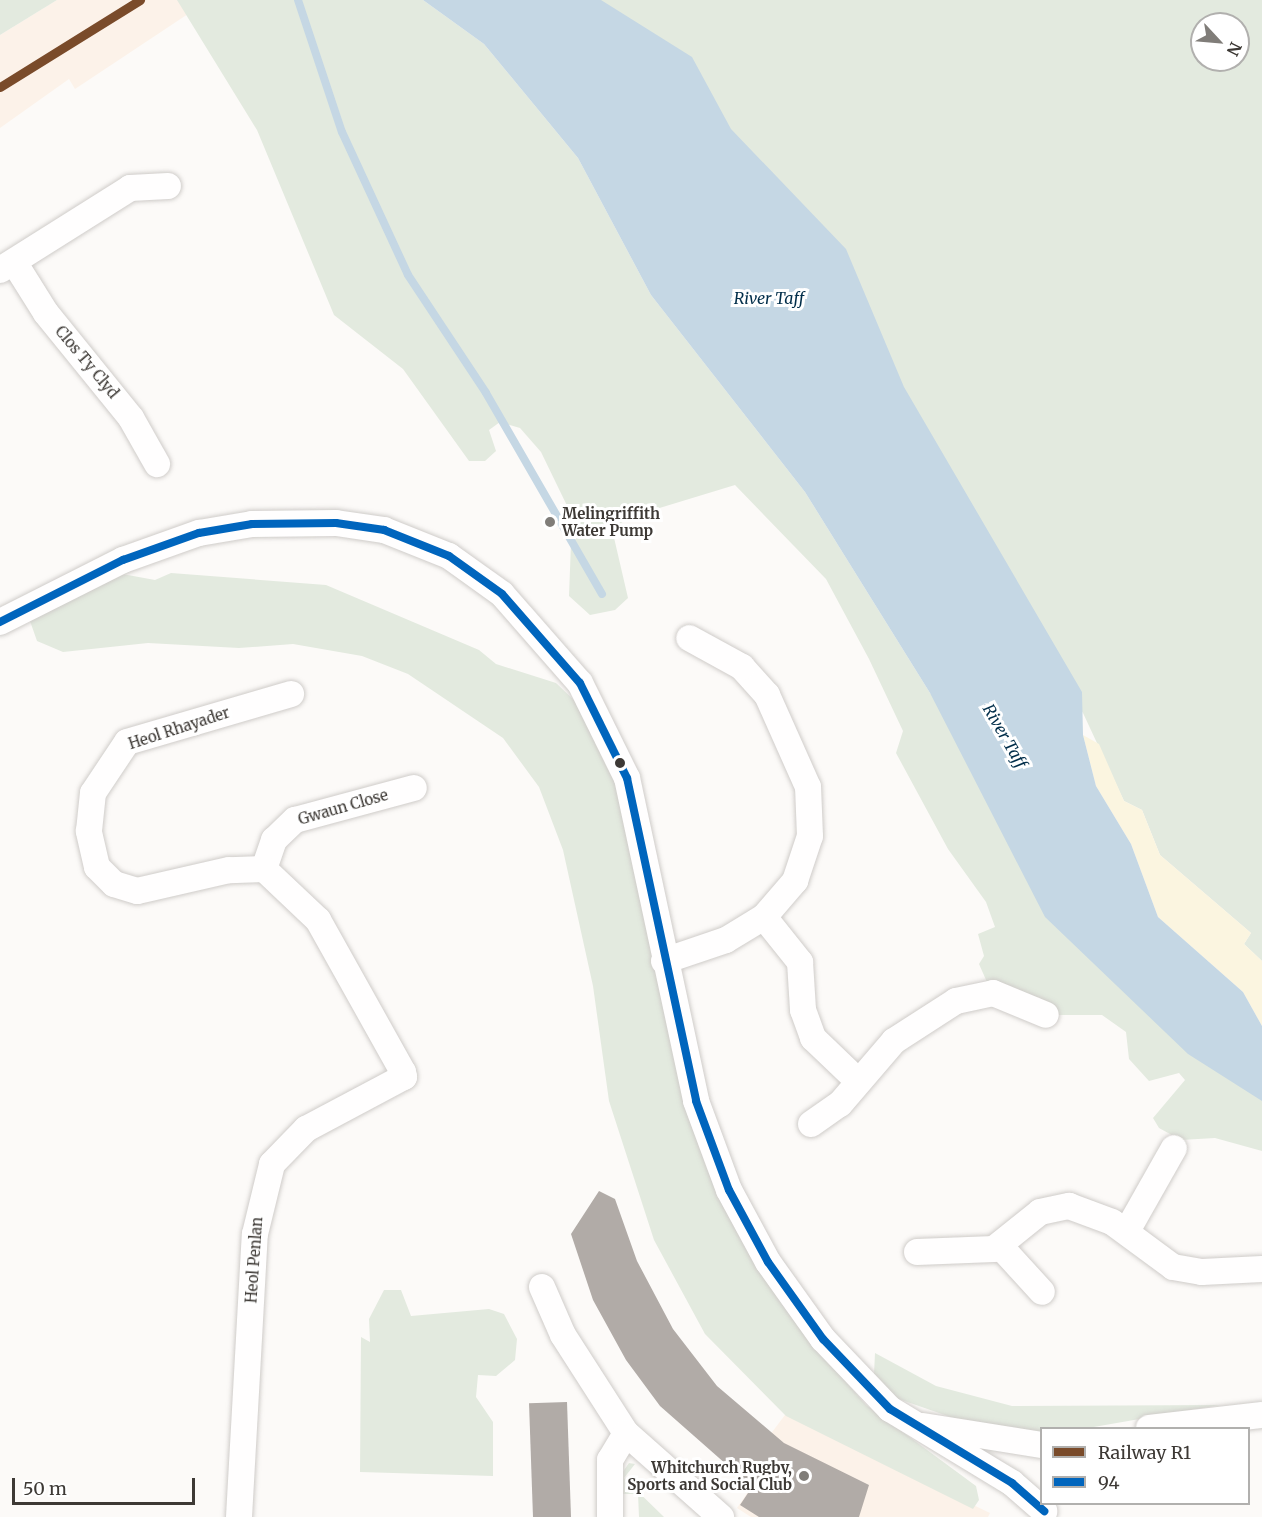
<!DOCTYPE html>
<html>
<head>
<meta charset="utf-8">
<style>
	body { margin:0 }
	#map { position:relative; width:1262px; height:1517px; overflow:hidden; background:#fcfaf8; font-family:Merriweather,serif }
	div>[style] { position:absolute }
	.built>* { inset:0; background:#fcf2e9 }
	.green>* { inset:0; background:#e3eadf }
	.sand>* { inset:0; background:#fbf5e0 }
	.water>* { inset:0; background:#c5d7e4 }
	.stream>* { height:8px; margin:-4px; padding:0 4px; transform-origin:4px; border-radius:4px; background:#c5d7e4 }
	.building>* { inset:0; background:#b1aba7; transform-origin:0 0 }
	.roads { filter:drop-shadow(0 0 2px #cfccc9) drop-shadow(0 0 2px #cfccc9) }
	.minor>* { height:26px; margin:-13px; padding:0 13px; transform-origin:13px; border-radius:13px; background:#fffefe }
	.bus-1>* { height:8px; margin:-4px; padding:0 4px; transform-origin:4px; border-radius:4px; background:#0065bd }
	.rail-1>* { height:9px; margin:-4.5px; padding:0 4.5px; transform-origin:4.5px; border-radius:4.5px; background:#7a4b2a }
	.dots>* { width:16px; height:16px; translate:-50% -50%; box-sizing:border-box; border:3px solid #fff; border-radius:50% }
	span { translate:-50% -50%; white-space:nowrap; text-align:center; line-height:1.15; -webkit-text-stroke:6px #fff; paint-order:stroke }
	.street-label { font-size:15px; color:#3d3935 }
	.poi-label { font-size:15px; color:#3d3935; font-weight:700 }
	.left { translate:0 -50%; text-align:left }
	.right { translate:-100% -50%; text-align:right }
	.water-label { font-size:16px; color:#002d49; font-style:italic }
	.legend { position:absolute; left:1040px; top:1427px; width:210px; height:78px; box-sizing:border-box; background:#fff; border:2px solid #b1b0ae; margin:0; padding:8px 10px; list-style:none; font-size:18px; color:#3d3935 }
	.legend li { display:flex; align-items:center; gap:12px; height:30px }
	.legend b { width:30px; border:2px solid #b1b0ae }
	.north { position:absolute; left:1190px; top:12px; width:60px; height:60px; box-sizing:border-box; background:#fff; border:2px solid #b1b0ae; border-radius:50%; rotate:116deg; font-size:16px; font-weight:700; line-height:24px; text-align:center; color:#3d3935 }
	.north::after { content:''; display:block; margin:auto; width:21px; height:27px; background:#807d79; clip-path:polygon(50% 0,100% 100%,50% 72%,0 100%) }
	.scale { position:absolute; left:12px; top:1478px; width:183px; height:27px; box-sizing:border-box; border:3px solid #3d3935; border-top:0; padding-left:8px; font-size:18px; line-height:21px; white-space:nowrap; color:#3d3935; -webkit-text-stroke:4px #fff; paint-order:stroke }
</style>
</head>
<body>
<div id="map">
	<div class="built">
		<div style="clip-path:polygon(57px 0,196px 0,191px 12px,75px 89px,69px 79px,0 128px,0 35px)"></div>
		<div style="clip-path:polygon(794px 1403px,859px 1450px,990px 1513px,988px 1517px,751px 1517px,737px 1508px,752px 1486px,739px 1476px)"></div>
	</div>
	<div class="green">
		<div style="clip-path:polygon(0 0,57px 0,0 35px)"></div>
		<div style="clip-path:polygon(177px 0,423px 0,484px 44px,578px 158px,651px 295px,805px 492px,930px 693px,1262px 1079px,1262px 1151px,1215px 1138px,1181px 1140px,1159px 1128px,1153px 1118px,1185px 1080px,1179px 1073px,1149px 1081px,1129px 1059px,1126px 1032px,1102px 1015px,1049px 1015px,1039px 997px,1028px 1001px,990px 989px,979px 964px,984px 956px,978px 934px,995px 927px,986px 902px,948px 849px,896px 753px,903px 731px,869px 659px,826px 579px,735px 485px,630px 517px,612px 529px,628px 598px,615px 610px,590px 615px,569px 596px,572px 516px,541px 452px,520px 428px,500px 422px,489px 430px,496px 451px,485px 461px,469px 461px,403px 369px,334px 315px,257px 130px)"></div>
		<div style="clip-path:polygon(evenodd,588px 0,1262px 0,1262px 961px,1244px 944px,1251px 933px,1160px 855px,1142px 810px,1124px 801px,1083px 713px,588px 0,1202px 24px,1238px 24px,1238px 60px,1202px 60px,1202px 24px)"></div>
		<div style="clip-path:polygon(106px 571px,155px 580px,171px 573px,326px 585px,479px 650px,496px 664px,556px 683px,579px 705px,613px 774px,627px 820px,688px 1116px,707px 1169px,756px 1264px,797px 1325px,866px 1405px,976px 1486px,979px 1500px,973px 1509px,786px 1416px,705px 1334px,654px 1240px,609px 1101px,593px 986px,563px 850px,539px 787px,503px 738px,408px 674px,362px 656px,293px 644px,239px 648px,148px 643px,63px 652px,37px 641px,30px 621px)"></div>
		<div style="clip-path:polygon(384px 1290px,401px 1290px,411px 1316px,489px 1309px,504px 1314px,517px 1339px,515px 1360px,496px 1376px,478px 1375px,476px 1397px,493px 1422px,493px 1476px,360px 1472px,361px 1337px,370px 1342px,369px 1319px)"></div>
		<div style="clip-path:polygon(875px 1353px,936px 1386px,1012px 1406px,1220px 1405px,1088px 1428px,1042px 1428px,1041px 1434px,962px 1421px,893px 1397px,874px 1374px)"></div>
		<div style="clip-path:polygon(629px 1463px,635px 1464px,624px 1478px,664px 1517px,639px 1517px,638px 1494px,621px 1494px,620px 1476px)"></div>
	</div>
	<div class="sand">
		<div style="clip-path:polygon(1083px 735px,1099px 744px,1124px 801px,1142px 810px,1160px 855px,1251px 933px,1244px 944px,1262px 961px,1262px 1026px,1243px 992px,1158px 917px,1131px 844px,1096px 786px)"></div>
	</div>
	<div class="water">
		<div style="clip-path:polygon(423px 0,601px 0,692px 57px,731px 129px,846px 249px,904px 387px,1082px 692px,1083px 735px,1096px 786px,1131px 844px,1158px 917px,1243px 992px,1262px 1026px,1262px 1101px,1188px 1054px,1045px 917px,930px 693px,805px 492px,651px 295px,578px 158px,484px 44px)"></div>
	</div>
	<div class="stream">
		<div style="left:298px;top:0;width:139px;rotate:71.6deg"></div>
		<div style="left:342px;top:132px;width:157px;rotate:65.2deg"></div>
		<div style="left:408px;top:275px;width:141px;rotate:56.5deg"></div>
		<div style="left:486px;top:393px;width:232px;rotate:60deg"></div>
	</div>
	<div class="building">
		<div style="clip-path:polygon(599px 1191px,615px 1199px,637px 1261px,673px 1329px,717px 1386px,784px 1443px,869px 1485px,859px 1517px,759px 1517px,740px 1505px,752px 1487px,660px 1406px,626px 1360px,593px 1300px,571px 1234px)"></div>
		<div style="left:567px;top:1402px;width:115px;height:38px;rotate:88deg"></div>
	</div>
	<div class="roads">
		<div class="minor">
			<div style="left:14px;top:262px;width:60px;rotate:57.9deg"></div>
			<div style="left:46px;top:313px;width:135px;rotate:51deg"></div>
			<div style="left:131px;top:418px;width:53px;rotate:60.5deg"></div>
			<div style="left:0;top:270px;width:154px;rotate:-32.2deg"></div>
			<div style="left:130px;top:188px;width:38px;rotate:-3deg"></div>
			<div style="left:0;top:622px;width:138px;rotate:-26.8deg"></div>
			<div style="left:123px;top:560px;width:81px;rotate:-19.6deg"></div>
			<div style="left:199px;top:533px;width:54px;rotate:-9.6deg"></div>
			<div style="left:252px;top:524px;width:84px;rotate:-0.7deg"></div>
			<div style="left:336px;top:523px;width:49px;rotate:8.3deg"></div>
			<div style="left:384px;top:530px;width:70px;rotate:21.8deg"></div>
			<div style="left:449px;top:556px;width:65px;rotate:35.6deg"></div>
			<div style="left:502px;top:594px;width:118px;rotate:48.8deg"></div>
			<div style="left:580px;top:683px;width:106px;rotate:63.7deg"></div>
			<div style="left:627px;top:778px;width:330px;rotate:77.9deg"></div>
			<div style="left:696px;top:1101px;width:95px;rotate:69.7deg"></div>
			<div style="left:729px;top:1190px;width:82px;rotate:61.6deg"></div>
			<div style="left:768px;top:1262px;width:95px;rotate:54.5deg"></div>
			<div style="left:823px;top:1339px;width:97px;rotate:46.3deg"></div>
			<div style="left:890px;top:1409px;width:143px;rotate:31.2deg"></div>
			<div style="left:1012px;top:1483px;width:43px;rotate:41.2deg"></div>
			<div style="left:264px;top:869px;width:31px;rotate:-71deg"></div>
			<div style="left:274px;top:840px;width:29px;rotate:-44deg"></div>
			<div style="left:295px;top:820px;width:123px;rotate:-15.1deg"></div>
			<div style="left:764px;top:917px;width:58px;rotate:51.3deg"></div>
			<div style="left:800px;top:962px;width:48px;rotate:86.4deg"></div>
			<div style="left:803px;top:1010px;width:30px;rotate:70deg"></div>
			<div style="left:813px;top:1038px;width:62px;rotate:43.7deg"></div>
			<div style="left:664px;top:961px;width:65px;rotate:-18.7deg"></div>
			<div style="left:726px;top:940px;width:44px;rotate:-31.2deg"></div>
			<div style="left:764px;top:917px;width:48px;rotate:-49.3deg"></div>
			<div style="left:795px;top:881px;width:47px;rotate:-71.6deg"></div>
			<div style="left:810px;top:836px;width:49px;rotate:-92.3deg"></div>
			<div style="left:808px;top:787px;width:101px;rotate:-114deg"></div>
			<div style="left:767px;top:695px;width:38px;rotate:-132deg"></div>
			<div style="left:742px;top:667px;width:60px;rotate:-151.3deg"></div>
			<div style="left:811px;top:1124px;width:35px;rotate:-35deg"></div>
			<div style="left:840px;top:1104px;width:83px;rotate:-49.4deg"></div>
			<div style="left:894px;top:1041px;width:74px;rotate:-32.8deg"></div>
			<div style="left:956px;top:1001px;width:38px;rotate:-12deg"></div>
			<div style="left:993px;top:993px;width:57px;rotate:22.5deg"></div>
			<div style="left:1127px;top:1231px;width:95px;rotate:-60.5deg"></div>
			<div style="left:1000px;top:1246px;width:62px;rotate:47.6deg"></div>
			<div style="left:917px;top:1252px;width:77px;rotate:-2.2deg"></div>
			<div style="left:994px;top:1249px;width:59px;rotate:-38.8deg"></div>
			<div style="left:1040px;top:1212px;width:30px;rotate:-12deg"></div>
			<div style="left:1069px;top:1206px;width:46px;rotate:20.4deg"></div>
			<div style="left:1112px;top:1222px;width:76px;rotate:36.4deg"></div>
			<div style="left:1173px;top:1267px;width:29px;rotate:10deg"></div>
			<div style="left:1202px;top:1272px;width:60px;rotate:-2.9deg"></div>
			<div style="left:542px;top:1287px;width:52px;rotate:66.4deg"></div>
			<div style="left:563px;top:1335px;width:117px;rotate:57.3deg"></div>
			<div style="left:626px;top:1433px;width:127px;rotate:41.5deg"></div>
			<div style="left:923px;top:1426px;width:121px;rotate:9.1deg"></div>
			<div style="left:1149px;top:1428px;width:114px;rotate:-6.6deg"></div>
			<div style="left:239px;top:1517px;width:283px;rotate:-86.8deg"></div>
			<div style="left:255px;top:1234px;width:72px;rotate:-76.3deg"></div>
			<div style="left:272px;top:1164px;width:49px;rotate:-45.8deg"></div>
			<div style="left:306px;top:1129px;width:111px;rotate:-28deg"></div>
			<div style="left:404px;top:1077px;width:5px;rotate:-101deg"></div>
			<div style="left:403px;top:1072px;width:174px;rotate:-119.2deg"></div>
			<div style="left:318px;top:920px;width:74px;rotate:-136.6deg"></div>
			<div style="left:264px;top:869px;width:35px;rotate:178deg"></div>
			<div style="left:229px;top:870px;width:94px;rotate:167.1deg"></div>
			<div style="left:137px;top:891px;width:24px;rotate:-163deg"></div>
			<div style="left:114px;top:884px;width:24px;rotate:-135deg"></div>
			<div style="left:97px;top:867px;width:37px;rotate:-103deg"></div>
			<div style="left:89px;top:831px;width:38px;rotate:-84deg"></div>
			<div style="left:93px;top:793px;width:61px;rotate:-56.3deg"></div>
			<div style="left:127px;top:742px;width:171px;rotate:-16.3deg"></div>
			<div style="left:610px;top:1517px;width:57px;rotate:-90deg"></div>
			<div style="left:610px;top:1460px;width:31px;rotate:-59deg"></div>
		</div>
	</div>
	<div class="bus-1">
		<div style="left:0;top:622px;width:138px;rotate:-26.8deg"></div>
		<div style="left:123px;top:560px;width:81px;rotate:-19.6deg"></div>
		<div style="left:199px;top:533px;width:54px;rotate:-9.6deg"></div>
		<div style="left:252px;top:524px;width:84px;rotate:-0.7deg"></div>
		<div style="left:336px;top:523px;width:49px;rotate:8.3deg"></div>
		<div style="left:384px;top:530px;width:70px;rotate:21.8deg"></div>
		<div style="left:449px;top:556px;width:65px;rotate:35.6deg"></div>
		<div style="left:502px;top:594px;width:118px;rotate:48.8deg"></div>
		<div style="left:580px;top:683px;width:106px;rotate:63.7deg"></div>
		<div style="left:627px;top:778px;width:330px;rotate:77.9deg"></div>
		<div style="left:696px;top:1101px;width:95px;rotate:69.7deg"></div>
		<div style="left:729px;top:1190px;width:82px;rotate:61.6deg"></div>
		<div style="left:768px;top:1262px;width:95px;rotate:54.5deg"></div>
		<div style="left:823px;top:1339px;width:97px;rotate:46.3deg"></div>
		<div style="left:890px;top:1409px;width:143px;rotate:31.2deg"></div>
		<div style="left:1012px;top:1483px;width:43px;rotate:41.2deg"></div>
	</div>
	<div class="rail-1">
		<div style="left:0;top:87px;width:165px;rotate:-31.9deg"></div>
	</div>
	<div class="dots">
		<div style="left:550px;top:522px;background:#807d79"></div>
		<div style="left:620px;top:763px;background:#3d3935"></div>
		<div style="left:804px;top:1476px;background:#807d79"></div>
	</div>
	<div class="street-label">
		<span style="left:87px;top:362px;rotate:50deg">Clos Ty Clyd</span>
		<span style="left:179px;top:728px;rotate:-18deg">Heol Rhayader</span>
		<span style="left:343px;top:807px;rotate:-16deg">Gwaun Close</span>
		<span style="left:254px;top:1260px;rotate:-86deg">Heol Penlan</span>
	</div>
	<div class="poi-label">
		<span class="left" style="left:562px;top:522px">Melingriffith<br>Water Pump</span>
		<span class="right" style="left:792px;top:1476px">Whitchurch Rugby,<br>Sports and Social Club</span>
	</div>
	<div class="water-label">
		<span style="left:769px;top:298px">River Taff</span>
		<span style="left:1005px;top:736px;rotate:60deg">River Taff</span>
	</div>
	<ul class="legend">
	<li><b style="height:8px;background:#7a4b2a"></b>Railway R1</li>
	<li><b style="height:8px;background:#0065bd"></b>94</li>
	</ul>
	<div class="north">N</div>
	<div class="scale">50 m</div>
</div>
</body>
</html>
